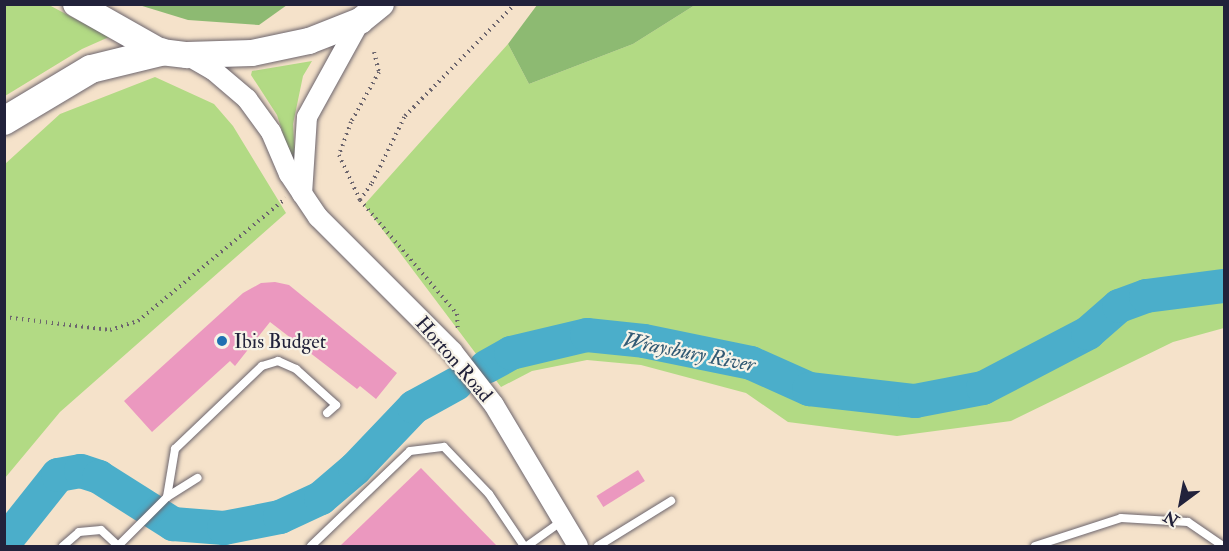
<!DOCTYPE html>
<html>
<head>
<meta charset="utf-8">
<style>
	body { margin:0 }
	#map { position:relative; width:1229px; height:551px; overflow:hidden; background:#f5e2ca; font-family:"IM FELL Double Pica",serif }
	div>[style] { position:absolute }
	.green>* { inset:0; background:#b2da84 }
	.forest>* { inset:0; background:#8dba72 }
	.river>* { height:34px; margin:-17px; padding:0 17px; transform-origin:17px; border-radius:17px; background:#4baeca }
	.building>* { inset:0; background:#eb98bf; transform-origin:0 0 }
	.path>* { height:4px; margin-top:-2px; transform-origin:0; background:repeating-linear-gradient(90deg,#6c656d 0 1.5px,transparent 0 6px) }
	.roads { filter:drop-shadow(0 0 2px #6c656d) drop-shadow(0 0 2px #6c656d) }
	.service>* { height:8px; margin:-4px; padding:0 4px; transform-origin:4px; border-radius:4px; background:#fff }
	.tertiary>* { height:20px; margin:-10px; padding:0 10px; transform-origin:10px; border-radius:10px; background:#fff }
	.trunk>* { height:26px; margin:-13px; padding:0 13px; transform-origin:13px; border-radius:13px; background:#fff }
	.motorway>* { height:28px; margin:-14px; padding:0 14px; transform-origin:14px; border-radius:14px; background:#fff }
	.dots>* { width:16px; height:16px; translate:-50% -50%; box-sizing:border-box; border:3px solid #f7f3e8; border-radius:50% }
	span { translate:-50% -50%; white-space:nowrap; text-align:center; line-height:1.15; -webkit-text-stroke:4.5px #f7f3e8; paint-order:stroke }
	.poi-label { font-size:20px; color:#22223b }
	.left { translate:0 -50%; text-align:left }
	.street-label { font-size:20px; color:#22223b }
	.water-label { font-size:21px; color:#325a74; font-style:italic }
	.frame { position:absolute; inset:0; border:6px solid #22223b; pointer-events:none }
	.north { position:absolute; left:1151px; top:473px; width:60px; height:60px; -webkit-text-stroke:4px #f7f3e8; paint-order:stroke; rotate:212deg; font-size:16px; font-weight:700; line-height:24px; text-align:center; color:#22223b }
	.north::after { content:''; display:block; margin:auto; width:21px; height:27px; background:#22223b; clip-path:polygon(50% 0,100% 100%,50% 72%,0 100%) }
</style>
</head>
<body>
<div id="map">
	<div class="green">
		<div style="clip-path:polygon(5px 5px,49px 5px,109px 37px,82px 49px,5px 96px)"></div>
		<div style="clip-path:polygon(695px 5px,1224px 5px,1224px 328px,1173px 342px,1011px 421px,897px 436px,788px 422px,746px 393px,641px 365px,587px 360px,532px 371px,501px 387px,364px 205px,508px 44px,529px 84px,633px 44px)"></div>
		<div style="clip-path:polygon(312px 61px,303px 76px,293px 124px,296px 174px,277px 115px,251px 75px,252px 71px)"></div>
		<div style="clip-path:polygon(155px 77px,214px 104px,233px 126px,286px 213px,60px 412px,5px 478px,5px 164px,60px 114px)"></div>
	</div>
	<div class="forest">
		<div style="clip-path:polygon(139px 5px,287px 5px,259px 25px,188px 20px)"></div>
		<div style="clip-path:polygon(537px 5px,537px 4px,695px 5px,633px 44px,529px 84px,508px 44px)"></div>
	</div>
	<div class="river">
		<div style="left:486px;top:367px;width:29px;rotate:-29deg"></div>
		<div style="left:511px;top:353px;width:78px;rotate:-13.3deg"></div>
		<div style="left:587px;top:335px;width:57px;rotate:6deg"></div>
		<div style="left:644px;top:341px;width:109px;rotate:11.6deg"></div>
		<div style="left:751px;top:363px;width:64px;rotate:24.1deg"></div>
		<div style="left:809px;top:389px;width:107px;rotate:6.5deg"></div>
		<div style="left:915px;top:401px;width:69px;rotate:-10.8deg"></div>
		<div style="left:983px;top:388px;width:119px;rotate:-27.6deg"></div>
		<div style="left:1088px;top:333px;width:41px;rotate:-41.1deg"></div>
		<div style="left:1119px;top:306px;width:29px;rotate:-20deg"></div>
		<div style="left:1146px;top:296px;width:79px;rotate:-7.3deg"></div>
		<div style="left:4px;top:543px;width:87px;rotate:-51.5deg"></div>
		<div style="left:58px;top:475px;width:23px;rotate:-10deg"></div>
		<div style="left:81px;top:471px;width:19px;rotate:18deg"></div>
		<div style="left:99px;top:477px;width:88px;rotate:32.4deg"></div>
		<div style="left:173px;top:524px;width:51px;rotate:4.5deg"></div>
		<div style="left:224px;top:528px;width:57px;rotate:-11.1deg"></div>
		<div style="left:280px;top:517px;width:45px;rotate:-24.9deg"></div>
		<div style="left:321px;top:498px;width:45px;rotate:-40.5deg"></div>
		<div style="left:355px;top:469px;width:86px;rotate:-46.4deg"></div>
		<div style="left:414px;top:407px;width:48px;rotate:-28.7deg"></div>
	</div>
	<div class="building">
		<div style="clip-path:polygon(275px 282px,289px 285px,397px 373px,376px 399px,360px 386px,357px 389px,270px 322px,235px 366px,230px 361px,152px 432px,124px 401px,243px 293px,261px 283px)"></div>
		<div style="clip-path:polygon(421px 468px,497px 546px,340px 546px)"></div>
		<div style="left:638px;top:470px;width:13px;height:49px;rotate:58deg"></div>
	</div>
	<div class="path">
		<div style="left:374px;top:52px;width:21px;rotate:76deg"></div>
		<div style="left:379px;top:72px;width:57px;rotate:119.2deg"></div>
		<div style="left:351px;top:122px;width:35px;rotate:110deg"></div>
		<div style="left:339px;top:155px;width:50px;rotate:65deg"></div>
		<div style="left:360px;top:200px;width:150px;rotate:49.6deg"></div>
		<div style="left:457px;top:314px;width:17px;rotate:87deg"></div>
		<div style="left:360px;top:200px;width:21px;rotate:-55deg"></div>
		<div style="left:372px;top:183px;width:75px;rotate:-63.8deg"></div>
		<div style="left:405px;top:116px;width:157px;rotate:-45.5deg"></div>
		<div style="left:4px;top:317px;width:107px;rotate:7deg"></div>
		<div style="left:110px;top:330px;width:29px;rotate:-18deg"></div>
		<div style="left:138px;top:321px;width:192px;rotate:-39.7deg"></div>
	</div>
	<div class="roads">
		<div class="service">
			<div style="left:167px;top:497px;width:49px;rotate:-80.5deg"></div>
			<div style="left:175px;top:449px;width:120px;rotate:-43.7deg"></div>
			<div style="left:262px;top:366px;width:17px;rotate:-17deg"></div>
			<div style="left:278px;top:361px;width:20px;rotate:24deg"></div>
			<div style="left:296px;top:369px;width:54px;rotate:42deg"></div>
			<div style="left:336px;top:405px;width:12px;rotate:138deg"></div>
			<div style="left:63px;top:546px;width:21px;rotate:-41deg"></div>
			<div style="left:79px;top:532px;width:22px;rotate:-5deg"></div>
			<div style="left:101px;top:530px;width:23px;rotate:43deg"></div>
			<div style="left:118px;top:546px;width:69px;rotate:-45deg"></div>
			<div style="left:167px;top:497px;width:36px;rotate:-32deg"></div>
			<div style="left:311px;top:546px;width:137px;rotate:-43.8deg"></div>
			<div style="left:410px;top:451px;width:34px;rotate:-7deg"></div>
			<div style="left:444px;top:447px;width:65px;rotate:46.2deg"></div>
			<div style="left:489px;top:494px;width:63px;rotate:56.1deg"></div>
			<div style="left:527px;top:546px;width:43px;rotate:-35.5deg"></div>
			<div style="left:598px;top:546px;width:86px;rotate:-31.7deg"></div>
			<div style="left:1035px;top:546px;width:90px;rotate:-18deg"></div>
			<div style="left:1121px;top:518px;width:67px;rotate:3.4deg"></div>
			<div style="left:1188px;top:522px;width:42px;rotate:34.4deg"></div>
		</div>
		<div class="tertiary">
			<div style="left:187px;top:55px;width:30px;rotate:30deg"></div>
			<div style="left:213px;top:70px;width:45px;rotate:40.5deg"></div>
			<div style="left:247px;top:99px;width:41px;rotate:54deg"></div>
			<div style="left:271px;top:132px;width:46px;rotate:66.8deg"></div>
			<div style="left:289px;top:174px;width:52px;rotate:56deg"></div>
			<div style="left:318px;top:217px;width:190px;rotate:45deg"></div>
			<div style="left:452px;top:351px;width:68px;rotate:52.1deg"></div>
			<div style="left:494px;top:405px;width:164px;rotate:59.2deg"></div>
			<div style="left:302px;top:194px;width:77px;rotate:-86.3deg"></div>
			<div style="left:307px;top:117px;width:110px;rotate:-61.1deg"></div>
		</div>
		<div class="trunk">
			<div style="left:76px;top:4px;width:98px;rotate:29.5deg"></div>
			<div style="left:161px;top:52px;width:26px;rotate:7deg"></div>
			<div style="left:187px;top:55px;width:65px;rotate:-1.8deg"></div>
			<div style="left:252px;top:53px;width:58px;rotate:-11.9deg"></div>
			<div style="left:309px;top:41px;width:55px;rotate:-21.4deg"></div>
			<div style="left:360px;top:21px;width:27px;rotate:-39deg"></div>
		</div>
		<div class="motorway">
			<div style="left:4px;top:121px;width:101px;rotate:-30.9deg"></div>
			<div style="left:91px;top:69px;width:72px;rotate:-13.7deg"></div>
		</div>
	</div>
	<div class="dots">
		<div style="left:222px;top:341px;background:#1f6fb2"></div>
	</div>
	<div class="poi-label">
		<span class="left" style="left:234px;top:341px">Ibis Budget</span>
	</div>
	<div class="street-label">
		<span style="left:454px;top:359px;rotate:49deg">Horton Road</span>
	</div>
	<div class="water-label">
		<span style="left:689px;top:353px;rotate:11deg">Wraysbury River</span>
	</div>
	<div class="frame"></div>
	<div class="north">N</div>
</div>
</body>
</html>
